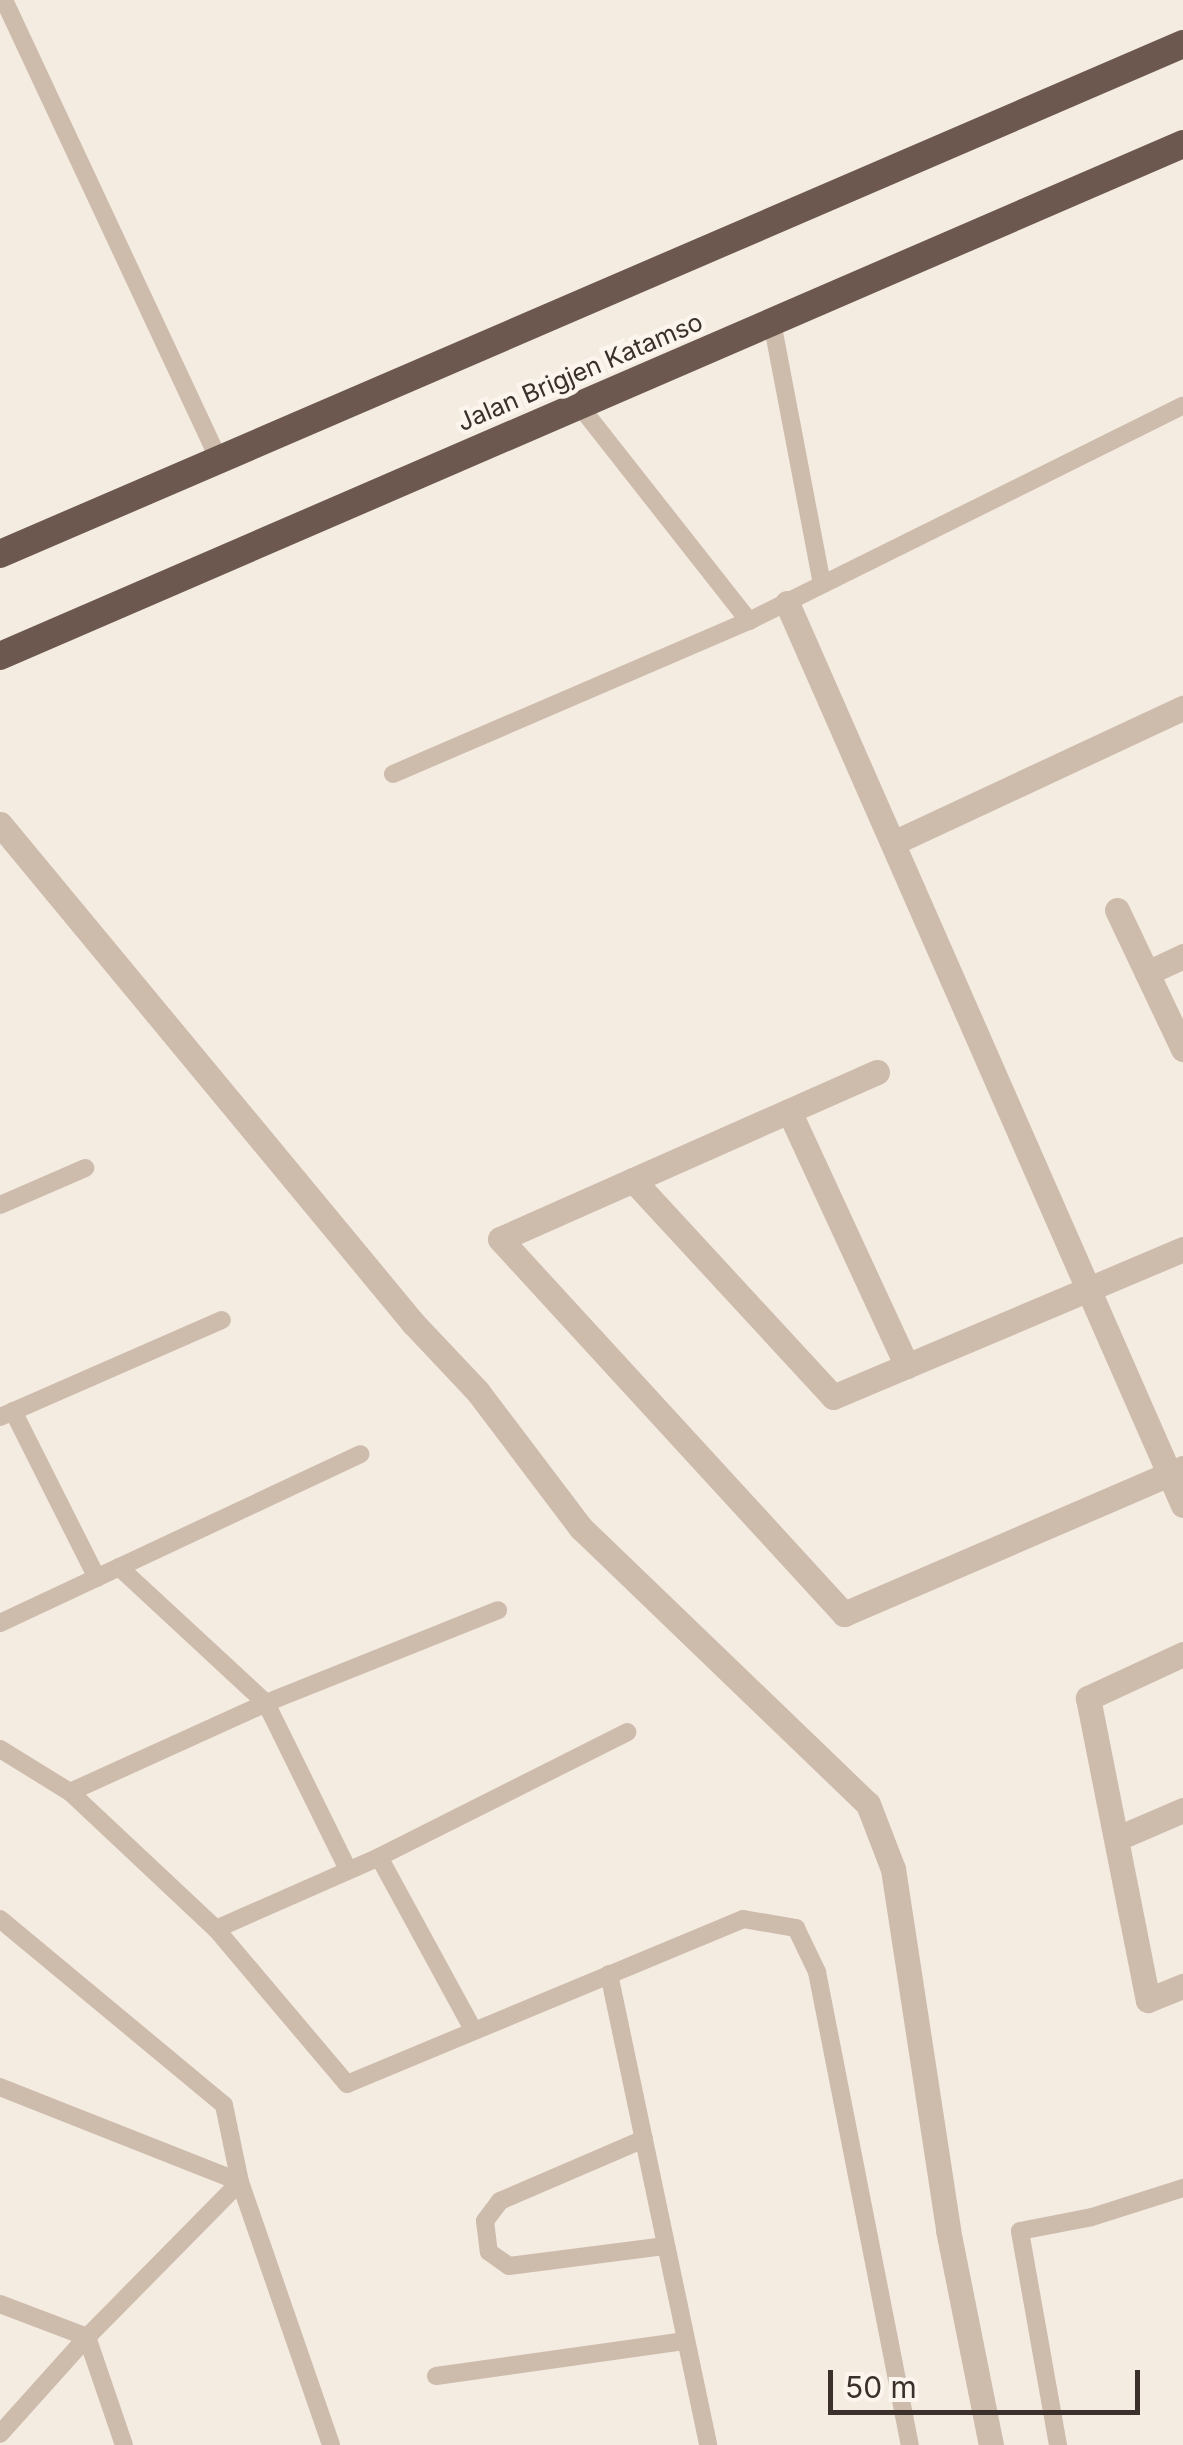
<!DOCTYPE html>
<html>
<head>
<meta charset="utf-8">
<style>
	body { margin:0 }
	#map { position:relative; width:1183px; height:2445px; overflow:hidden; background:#f4ebe1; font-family:Inter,sans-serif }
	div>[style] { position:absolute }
	.service>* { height:18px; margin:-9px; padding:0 9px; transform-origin:9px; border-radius:9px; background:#cdbbac }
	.minor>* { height:25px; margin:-12.5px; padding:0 12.5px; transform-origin:12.5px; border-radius:12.5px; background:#cdbbac }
	.trunk>* { height:28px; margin:-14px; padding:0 14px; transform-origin:14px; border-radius:14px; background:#6c584f }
	span { translate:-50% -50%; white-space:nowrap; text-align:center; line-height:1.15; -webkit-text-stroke:9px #fbf5ee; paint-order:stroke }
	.street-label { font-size:25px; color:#3b302b }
	.scale { position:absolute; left:828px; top:2370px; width:312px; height:45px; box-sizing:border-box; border:5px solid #3b302b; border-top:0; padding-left:12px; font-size:30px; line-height:35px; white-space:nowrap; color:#3b302b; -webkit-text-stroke:8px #fbf5ee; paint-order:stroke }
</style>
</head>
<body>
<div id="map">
	<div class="service">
		<div style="left:4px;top:0;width:510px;rotate:64.94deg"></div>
		<div style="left:772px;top:322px;width:267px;rotate:79.2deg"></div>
		<div style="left:579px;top:405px;width:275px;rotate:51.8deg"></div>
		<div style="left:393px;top:774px;width:387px;rotate:-23.3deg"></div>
		<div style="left:749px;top:621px;width:484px;rotate:-26.4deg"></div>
		<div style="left:0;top:1205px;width:93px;rotate:-23.5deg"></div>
		<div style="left:13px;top:1411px;width:187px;rotate:63.3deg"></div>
		<div style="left:0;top:1417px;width:242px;rotate:-23.6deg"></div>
		<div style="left:119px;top:1567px;width:200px;rotate:42.8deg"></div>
		<div style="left:266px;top:1703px;width:186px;rotate:63.8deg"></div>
		<div style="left:0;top:1623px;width:398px;rotate:-25.1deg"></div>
		<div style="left:0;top:1749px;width:82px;rotate:31.6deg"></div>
		<div style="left:70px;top:1792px;width:200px;rotate:43.2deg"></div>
		<div style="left:216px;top:1929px;width:203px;rotate:49.8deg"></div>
		<div style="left:347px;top:2084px;width:429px;rotate:-22.6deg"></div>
		<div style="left:743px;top:1919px;width:54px;rotate:9.6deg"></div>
		<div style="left:796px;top:1928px;width:49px;rotate:64.5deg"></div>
		<div style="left:817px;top:1972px;width:482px;rotate:78.9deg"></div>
		<div style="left:70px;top:1792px;width:215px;rotate:-24.4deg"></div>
		<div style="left:266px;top:1703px;width:250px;rotate:-21.8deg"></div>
		<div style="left:379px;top:1857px;width:198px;rotate:61.4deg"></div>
		<div style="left:0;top:1919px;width:291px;rotate:39.7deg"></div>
		<div style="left:224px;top:2105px;width:79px;rotate:78.3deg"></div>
		<div style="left:240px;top:2182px;width:278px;rotate:70.9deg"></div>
		<div style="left:216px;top:1929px;width:178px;rotate:-23.8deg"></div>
		<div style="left:379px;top:1857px;width:278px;rotate:-26.7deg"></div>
		<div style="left:609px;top:1974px;width:481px;rotate:78.1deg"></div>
		<div style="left:0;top:2087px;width:258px;rotate:21.6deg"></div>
		<div style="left:240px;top:2182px;width:218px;rotate:134.6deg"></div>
		<div style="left:87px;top:2337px;width:130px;rotate:131.9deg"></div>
		<div style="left:644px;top:2139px;width:157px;rotate:156.7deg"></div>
		<div style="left:500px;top:2201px;width:25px;rotate:127deg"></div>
		<div style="left:485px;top:2221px;width:31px;rotate:83deg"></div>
		<div style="left:489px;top:2252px;width:24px;rotate:35deg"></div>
		<div style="left:509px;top:2266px;width:158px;rotate:-7.3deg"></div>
		<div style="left:0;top:2304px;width:93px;rotate:20.8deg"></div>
		<div style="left:87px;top:2337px;width:114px;rotate:71.1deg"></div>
		<div style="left:436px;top:2376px;width:252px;rotate:-8deg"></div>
		<div style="left:1058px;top:2445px;width:217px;rotate:-100.1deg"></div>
		<div style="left:1020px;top:2231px;width:73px;rotate:-11deg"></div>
		<div style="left:1092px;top:2217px;width:96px;rotate:-17.7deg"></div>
	</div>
	<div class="minor">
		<div style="left:787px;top:603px;width:985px;rotate:66.3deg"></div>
		<div style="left:0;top:824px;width:649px;rotate:50.38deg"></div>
		<div style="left:414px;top:1324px;width:93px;rotate:46.7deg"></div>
		<div style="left:478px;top:1392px;width:171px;rotate:52.9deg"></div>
		<div style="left:581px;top:1528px;width:398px;rotate:43.9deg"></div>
		<div style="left:868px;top:1804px;width:70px;rotate:69deg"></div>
		<div style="left:893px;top:1869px;width:365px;rotate:81.3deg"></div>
		<div style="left:948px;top:2230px;width:219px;rotate:78.7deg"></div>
		<div style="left:893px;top:843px;width:320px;rotate:-25deg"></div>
		<div style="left:1117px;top:910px;width:154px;rotate:64.6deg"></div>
		<div style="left:1147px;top:973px;width:40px;rotate:-25deg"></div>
		<div style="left:877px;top:1072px;width:412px;rotate:156.1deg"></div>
		<div style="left:500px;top:1239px;width:509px;rotate:47.47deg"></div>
		<div style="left:844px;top:1614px;width:369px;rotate:-23.3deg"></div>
		<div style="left:789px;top:1111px;width:281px;rotate:65.2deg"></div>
		<div style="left:633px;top:1180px;width:295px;rotate:47.3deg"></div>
		<div style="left:833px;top:1397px;width:380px;rotate:-22.9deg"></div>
		<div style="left:1183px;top:1654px;width:105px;rotate:155.1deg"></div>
		<div style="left:1088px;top:1698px;width:308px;rotate:78.8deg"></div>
		<div style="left:1148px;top:2000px;width:38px;rotate:-22deg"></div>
		<div style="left:1118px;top:1838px;width:71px;rotate:-23.3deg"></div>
	</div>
	<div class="trunk">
		<div style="left:0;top:554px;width:1288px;rotate:-23.32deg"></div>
		<div style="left:0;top:656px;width:1289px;rotate:-23.4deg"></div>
	</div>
	<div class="street-label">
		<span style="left:580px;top:372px;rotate:-23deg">Jalan Brigjen Katamso</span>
	</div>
	<div class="scale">50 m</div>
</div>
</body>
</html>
